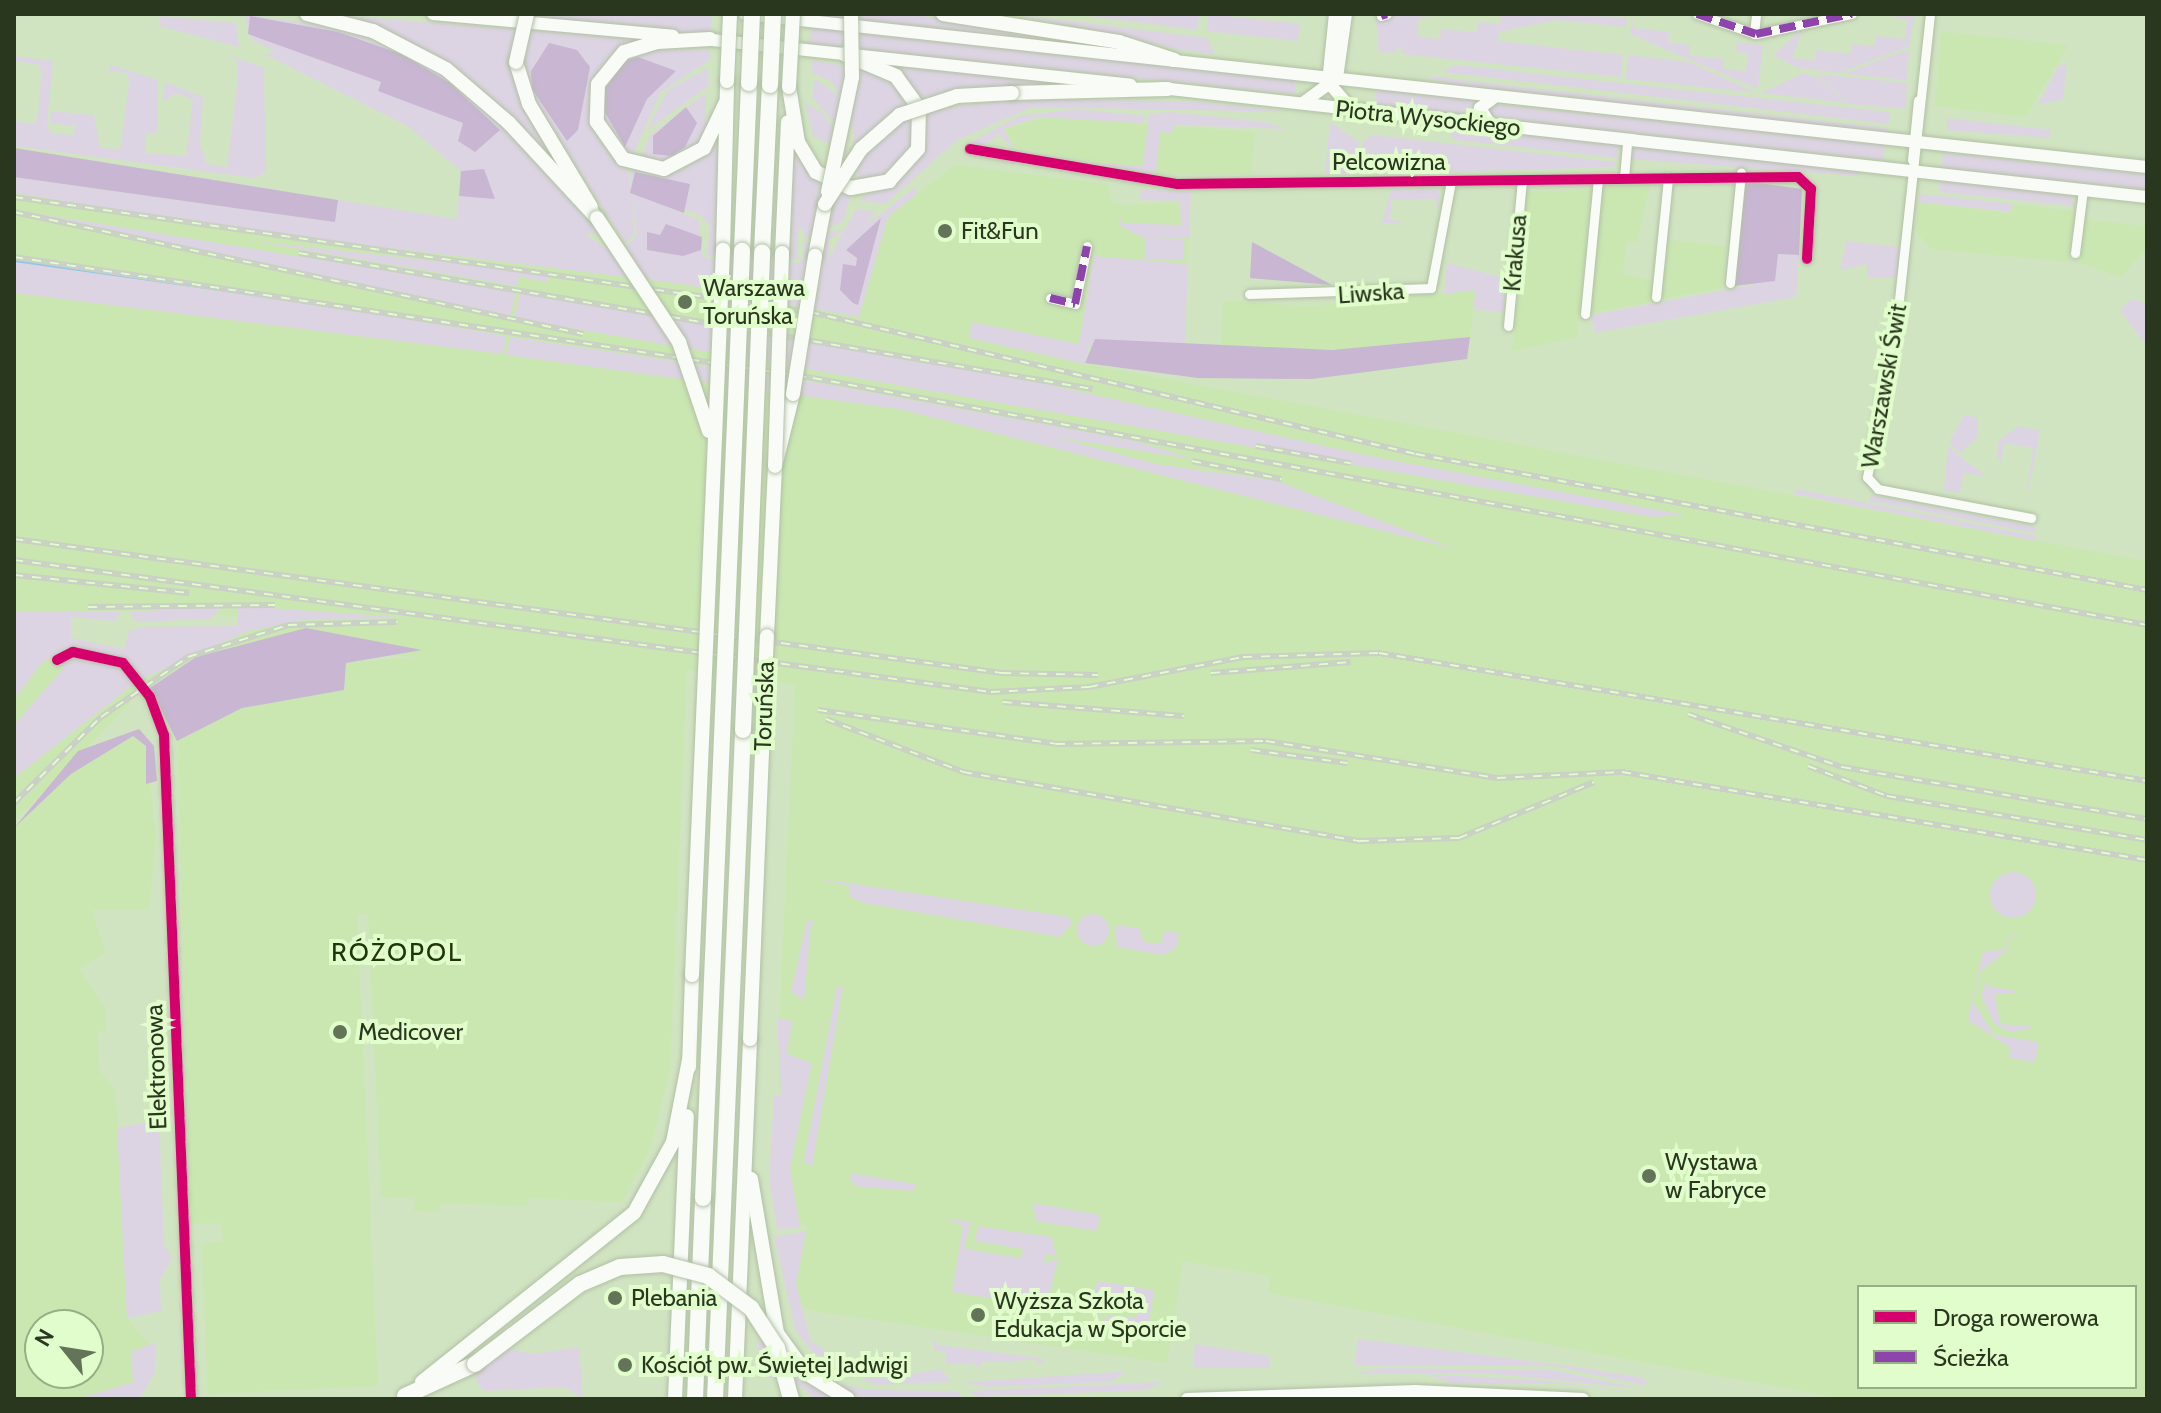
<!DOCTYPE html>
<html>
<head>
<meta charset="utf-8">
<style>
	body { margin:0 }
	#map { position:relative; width:2161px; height:1413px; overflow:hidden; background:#d1e4c2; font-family:Cabin,sans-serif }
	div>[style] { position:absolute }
	.built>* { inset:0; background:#cae7b2 }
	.green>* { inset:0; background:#ddd4e3; transform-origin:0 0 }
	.round { border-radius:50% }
	.forest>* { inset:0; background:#c8b6d2 }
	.stream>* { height:3px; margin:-1.5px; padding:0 1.5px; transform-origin:1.5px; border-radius:1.5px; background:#92c5ed }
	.roads { filter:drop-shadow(0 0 2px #b2c0a5) drop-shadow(0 0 2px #b2c0a5) }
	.street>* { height:9px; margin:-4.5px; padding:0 4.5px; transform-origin:4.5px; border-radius:4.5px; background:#f8fbf6 }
	.secondary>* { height:12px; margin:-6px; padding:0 6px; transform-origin:6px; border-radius:6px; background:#f8fbf6 }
	.primary>* { height:14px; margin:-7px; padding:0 7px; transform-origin:7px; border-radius:7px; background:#f8fbf6 }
	.highway>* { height:16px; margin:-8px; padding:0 8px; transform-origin:8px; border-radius:8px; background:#f8fbf6 }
	.rail>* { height:6px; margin-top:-3px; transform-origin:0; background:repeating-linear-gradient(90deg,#e1fdcb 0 9px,#cad0c5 0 18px); box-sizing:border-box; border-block:2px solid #cad0c5 }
	.bridges { filter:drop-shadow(0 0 2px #b2c0a5) drop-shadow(0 0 2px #b2c0a5) }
	.primary-bridge>* { height:14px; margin:-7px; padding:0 7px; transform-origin:7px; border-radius:7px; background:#f8fbf6 }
	.highway-bridge>* { height:16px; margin:-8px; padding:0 8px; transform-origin:8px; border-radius:8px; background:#f8fbf6 }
	.quiet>* { height:8px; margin-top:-4px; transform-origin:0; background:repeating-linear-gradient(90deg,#8e44ad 0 16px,transparent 0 24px) }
	.cycleway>* { height:10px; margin:-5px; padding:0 5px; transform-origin:5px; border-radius:5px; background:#d6006c }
	.dots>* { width:22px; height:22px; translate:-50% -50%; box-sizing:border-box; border:4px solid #e1fdcb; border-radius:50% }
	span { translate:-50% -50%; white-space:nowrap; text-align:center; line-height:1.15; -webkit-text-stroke:8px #e1fdcb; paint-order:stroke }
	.street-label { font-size:24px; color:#2a371f }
	.poi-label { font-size:24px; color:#2a371f }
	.left { translate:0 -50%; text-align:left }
	.neighbourhood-label { font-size:26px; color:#21360a; letter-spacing:2px }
	.frame { position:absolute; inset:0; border:16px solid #2a371f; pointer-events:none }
	.legend { position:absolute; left:1857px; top:1285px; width:280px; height:104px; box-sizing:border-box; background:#e1fdcb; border:2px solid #98ae86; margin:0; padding:10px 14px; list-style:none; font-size:24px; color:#2a371f }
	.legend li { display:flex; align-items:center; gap:16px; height:40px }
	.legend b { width:40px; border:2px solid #98ae86 }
	.north { position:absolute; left:24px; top:1309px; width:80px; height:80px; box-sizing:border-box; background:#e1fdcb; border:2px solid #98ae86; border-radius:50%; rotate:300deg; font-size:22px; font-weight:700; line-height:32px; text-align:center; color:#2a371f }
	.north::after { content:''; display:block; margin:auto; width:28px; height:36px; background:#647458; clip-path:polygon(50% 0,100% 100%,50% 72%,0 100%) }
</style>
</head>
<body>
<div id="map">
	<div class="built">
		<div style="clip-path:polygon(1941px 31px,2066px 45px,2068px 46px,2025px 117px,1935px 106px)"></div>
		<div style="clip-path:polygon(1050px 116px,1255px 132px,1251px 174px,1156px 174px,1013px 146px,1004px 129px)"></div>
		<div style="clip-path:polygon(evenodd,14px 147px,864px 295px,888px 216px,955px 165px,1108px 184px,1112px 202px,1123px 205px,1190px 201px,1185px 345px,1088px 347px,1085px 364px,2147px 561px,2147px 1399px,1844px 1399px,1268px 1293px,1270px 1276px,1183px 1261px,1167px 1363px,800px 1309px,796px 1284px,807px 1226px,796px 1224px,777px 1070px,795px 685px,687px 670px,670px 1070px,651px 1147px,623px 1202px,529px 1198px,528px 1206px,441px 1203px,440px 1212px,414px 1211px,415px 1197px,381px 1198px,368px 914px,357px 914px,378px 1386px,208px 1394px,201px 1243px,223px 1242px,221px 1223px,191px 1224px,177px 741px,242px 708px,344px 690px,346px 663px,420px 656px,196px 657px,135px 698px,14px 822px,14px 778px,131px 685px,193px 647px,247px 628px,237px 617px,190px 611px,54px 612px,52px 654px,64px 668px,14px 725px,14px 147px,1859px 1287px,2135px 1287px,2135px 1387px,1859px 1387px,1859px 1287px)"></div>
		<div style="clip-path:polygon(1650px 184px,1637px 242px,1627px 241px,1623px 274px,1654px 281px,1653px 301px,1589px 314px,1601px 186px)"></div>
		<div style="clip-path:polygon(1591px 190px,1577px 337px,1512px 351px,1526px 192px)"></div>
		<div style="clip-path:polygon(1918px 202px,2010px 213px,2012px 204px,2075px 211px,2069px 262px,1931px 249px,1916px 232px)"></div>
		<div style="clip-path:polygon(2082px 219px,2147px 226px,2147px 247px,2121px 278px,2078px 262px)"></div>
		<div style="clip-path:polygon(1669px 240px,1726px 246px,1722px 288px,1662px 299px)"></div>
		<div style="clip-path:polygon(1476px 290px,1470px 337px,1369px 350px,1221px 348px,1223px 301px,1307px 306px)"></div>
		<div style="clip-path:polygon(evenodd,133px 736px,146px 746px,156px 835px,149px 910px,92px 910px,106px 953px,79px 968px,105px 1008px,105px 1031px,97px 1032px,100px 1071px,116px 1091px,127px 1318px,150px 1345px,150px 1376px,98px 1399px,14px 1399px,14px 828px,71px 774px,133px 736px,40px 1325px,88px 1325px,88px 1373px,40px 1373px,40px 1325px)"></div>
	</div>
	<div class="green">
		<div style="clip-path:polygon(244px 14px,343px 28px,442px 72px,498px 120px,600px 234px,585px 234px,604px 247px,626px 246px,637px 234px,631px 196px,638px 195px,699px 220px,701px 252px,706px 258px,798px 263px,803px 257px,804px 241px,829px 242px,830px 258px,844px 229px,831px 239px,804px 238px,804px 230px,798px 229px,798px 260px,707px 255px,710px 226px,701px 216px,642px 193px,630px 193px,631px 170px,684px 169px,719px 132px,716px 250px,790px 253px,793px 147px,817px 180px,851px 194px,843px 221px,816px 234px,845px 229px,856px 209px,875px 212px,867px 225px,914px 188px,918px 193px,888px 217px,859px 317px,682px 284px,246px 230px,14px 193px,14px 177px,334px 222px,338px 200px,457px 219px,461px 171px,409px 127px,264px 54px,276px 52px,251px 39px)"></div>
		<div style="clip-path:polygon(323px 14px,642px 39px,602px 66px,589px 102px,596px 137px,628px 169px,635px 233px,625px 243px,510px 62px,521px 99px,582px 197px,461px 73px,395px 35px)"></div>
		<div style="clip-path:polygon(486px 14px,712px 16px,711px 35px)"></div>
		<div style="clip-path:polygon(908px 14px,968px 22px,1122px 49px,812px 16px)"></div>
		<div style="clip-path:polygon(1014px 14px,1207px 38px,1215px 55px,1173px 48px)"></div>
		<div style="clip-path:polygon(1073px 14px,1108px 16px,1200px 14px,1197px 30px)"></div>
		<div style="clip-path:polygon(1208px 14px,1294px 23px,1301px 25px,1297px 41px,1207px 31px)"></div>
		<div style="clip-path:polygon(1398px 14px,1434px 17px,1419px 18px,1417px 36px,1440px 39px,1441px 29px,1476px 32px,1478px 22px,1500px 24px,1501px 14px,1627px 17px,1626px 27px,1556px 20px,1499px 32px,1498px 41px,1623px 55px,1621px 77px,1402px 54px,1402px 45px,1394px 53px,1379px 52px,1376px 20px)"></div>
		<div style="clip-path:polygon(1885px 14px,1915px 15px,1909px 46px,1839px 73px,1798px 68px,1773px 55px,1803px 28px,1792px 58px,1815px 60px,1816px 50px,1851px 54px,1852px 44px,1875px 46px,1876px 36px,1905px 39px,1907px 20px)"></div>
		<div style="clip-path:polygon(160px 16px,236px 23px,239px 47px,159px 26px)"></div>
		<div style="clip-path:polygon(1632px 18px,1634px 28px,1669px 32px,1668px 42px,1690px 45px,1689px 55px,1724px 59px,1723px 69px,1746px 71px,1748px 54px,1736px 52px,1737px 42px,1763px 45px,1758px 89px,1630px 34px)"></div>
		<div style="clip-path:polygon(811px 26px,1297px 78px,1295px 94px,810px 45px)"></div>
		<div style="clip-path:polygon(1909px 49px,1907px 80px,1846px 74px,1846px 73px)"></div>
		<div style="clip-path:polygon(644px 50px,710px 50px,710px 60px,661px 92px,632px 157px,602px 125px,602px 89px,626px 58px)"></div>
		<div style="clip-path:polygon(226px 54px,264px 68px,266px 172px,255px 178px,14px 146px,14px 121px,34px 124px,38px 114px,41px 76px,40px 65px,16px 61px,14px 86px,15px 56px,53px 61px,47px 125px,51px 133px,73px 135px,75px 126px,50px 123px,51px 111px,94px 115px,100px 148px,120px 149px,129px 84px,128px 73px,107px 71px,101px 83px,111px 65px,158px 80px,157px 133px,146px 133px,145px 153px,186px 156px,193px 100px,176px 93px,163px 102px,165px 82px,203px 97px,200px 144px,207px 164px,227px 167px,238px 76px,237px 61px)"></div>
		<div style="clip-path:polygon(1628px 55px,1689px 62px,1756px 93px,1626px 79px)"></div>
		<div style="clip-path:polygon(811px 60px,883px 73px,911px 99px,915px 142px,894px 173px,859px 182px,851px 116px,832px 82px,812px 73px)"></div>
		<div style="clip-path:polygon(886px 64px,1123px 89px,980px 87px,921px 99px)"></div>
		<div style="clip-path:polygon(1456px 65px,1889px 112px,1890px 114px,1889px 124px,1442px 72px)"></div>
		<div style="clip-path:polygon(2059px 65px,2067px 66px,2063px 100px,2038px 104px)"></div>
		<div style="clip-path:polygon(708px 68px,709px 86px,647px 130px,668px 90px)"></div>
		<div style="clip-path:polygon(1804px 73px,1820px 79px,1846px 103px,1761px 93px)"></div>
		<div style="clip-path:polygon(1816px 74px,1907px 83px,1906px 109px,1849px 104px)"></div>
		<div style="clip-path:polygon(1435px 76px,1460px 80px,1888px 128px,1885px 133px,1459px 86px,1429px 79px)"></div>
		<div style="clip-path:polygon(815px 79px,839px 96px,850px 141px,812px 97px)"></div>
		<div style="left:1376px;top:87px;width:107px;height:20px;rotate:6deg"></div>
		<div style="clip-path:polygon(706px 93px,705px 126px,718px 94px,702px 142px,668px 163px,640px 160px,650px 135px)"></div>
		<div style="clip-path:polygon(1017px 98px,1202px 102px,1293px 112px,1032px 107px,957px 140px,885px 204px,858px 200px,910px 169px,923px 145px,924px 111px)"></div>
		<div style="clip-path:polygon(805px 103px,823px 113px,856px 164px,855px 180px,846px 153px,813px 136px)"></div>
		<div style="clip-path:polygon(1492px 104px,1885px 143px,1883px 160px,1491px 119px,1484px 114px)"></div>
		<div style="clip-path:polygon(1077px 109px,1146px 116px,1141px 123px,1037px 117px,1004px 129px,1014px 149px,999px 134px,982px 147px,968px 144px,1019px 116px)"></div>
		<div style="clip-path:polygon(1171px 112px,1265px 122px,1286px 129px,1174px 125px,1172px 133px,1160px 132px,1156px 174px,1095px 163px,1143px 166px,1149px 114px)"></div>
		<div style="clip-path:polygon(1947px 118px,2051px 130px,2050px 138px,1947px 130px)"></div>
		<div style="clip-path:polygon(1330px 122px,1359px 142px,1353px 173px,1325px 174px)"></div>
		<div style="clip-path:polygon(1472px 128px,1617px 144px,1619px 158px,1454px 140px,1447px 129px)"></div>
		<div style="clip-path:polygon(1372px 135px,1615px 162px,1614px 167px,1356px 174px,1363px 141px)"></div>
		<div style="clip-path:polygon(1633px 146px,1857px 170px,1859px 176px,1628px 159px)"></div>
		<div style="left:1943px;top:153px;width:205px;height:15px;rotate:6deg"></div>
		<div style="clip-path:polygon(1940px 180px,2070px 195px,2075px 206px,1939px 192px)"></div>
		<div style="clip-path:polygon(1141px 189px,1191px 192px,1189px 238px,1142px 237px,1119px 225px,1121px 216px,1122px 223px,1181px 225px,1180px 201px,1140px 200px)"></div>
		<div style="clip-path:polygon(1391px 190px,1439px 190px,1438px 214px,1435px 199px,1392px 200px,1390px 219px,1401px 223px,1382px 223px)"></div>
		<div style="left:1919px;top:194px;width:94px;height:8px;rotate:6deg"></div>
		<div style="clip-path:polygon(22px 211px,516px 292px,516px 294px,510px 316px)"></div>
		<div style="left:1145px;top:238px;width:39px;height:21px;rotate:1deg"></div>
		<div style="clip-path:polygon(246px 240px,549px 274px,548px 282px,519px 277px,517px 286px)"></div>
		<div style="clip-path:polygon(1846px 241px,1900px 247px,1897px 278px,1867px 278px,1867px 264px,1840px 270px)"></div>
		<div style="clip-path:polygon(1777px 254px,1799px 255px,1796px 297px,1595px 333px,1591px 315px,1774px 281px)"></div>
		<div style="clip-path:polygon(1094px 256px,1188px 264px,1185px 345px,1089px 346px,1085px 364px,969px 338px,972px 322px,1079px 344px)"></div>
		<div style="clip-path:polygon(14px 260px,120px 271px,506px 336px,505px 344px,503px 354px,14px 293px)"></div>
		<div style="clip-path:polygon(1447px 263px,1507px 279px,1503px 312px,1474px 309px,1475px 290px,1444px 294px)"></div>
		<div style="clip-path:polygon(520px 293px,964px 366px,1369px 456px,1685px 515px,1652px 517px,514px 318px)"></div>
		<div style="clip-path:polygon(2132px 299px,2147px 304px,2147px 347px,2120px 310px)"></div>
		<div style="clip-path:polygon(510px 337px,808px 381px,1134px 441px,1198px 460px,1055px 437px,1156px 464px,1277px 481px,1455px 549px,899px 409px,506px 355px)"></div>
		<div style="clip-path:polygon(1964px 415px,1978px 418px,1977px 438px,1960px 453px,1949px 443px)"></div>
		<div style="clip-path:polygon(2019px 426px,2040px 431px,2025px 509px,2033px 448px,2005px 443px,2001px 463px,1996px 455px,1999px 440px)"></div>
		<div style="clip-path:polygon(1948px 446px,1969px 464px,1987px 476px,1964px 473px,1960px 493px,1944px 490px)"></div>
		<div style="left:1795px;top:489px;width:245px;height:5px;rotate:11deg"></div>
		<div style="left:1871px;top:495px;width:168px;height:6px;rotate:11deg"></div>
		<div style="clip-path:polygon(225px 606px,209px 619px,137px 622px,129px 612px)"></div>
		<div style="clip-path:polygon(238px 606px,414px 618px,307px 619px,248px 631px,142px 679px,121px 658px,66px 648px,41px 664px,14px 700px,14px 611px,121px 612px,115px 621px,71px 617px,71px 638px,124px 649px,129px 631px,143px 627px,237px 626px)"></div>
		<div style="clip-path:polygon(74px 656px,120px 667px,134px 684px,14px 778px,14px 725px,64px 668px,60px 663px)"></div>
		<div class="round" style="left:1990px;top:872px;width:46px;height:46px"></div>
		<div style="clip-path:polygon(815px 878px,1069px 917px,1072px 923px,1060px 937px,864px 903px,850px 897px,849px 886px)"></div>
		<div class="round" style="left:1077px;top:914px;width:32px;height:32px"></div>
		<div style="clip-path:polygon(807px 920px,819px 924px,811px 924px,804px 1000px,791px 992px)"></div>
		<div style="clip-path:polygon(1115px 925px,1139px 928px,1144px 942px,1161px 944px,1164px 931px,1179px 933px,1176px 948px,1163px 955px,1117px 947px)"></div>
		<div style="clip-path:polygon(2022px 933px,2010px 937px,2007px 950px,1980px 972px,1973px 1002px,1994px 1035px,2038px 1042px,2035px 1062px,2010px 1058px,2009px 1047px,1968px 1020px,1983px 951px,2005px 950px,2010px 935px)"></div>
		<div style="clip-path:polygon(1988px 978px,1988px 986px,2021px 992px,1995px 994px,2000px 1024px,2036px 1027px,2010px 1032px,1994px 1023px,1981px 995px)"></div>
		<div style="clip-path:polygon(837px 986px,843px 987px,812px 1167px,804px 1161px)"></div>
		<div style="clip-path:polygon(777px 1018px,792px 1021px,787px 1054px,812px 1063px,790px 1168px,800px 1228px,777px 1229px,769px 1179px,774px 1096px,781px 1095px)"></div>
		<div style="clip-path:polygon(159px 1120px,164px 1244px,172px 1258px,160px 1280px,161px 1311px,127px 1318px,117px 1128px)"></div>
		<div style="clip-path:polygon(849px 1173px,915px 1184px,914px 1191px,854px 1186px)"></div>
		<div style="clip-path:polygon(1033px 1203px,1100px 1215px,1097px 1231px,1036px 1221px)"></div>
		<div style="clip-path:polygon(946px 1218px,971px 1222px,964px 1248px,989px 1253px,1021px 1258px,1023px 1249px,975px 1241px,978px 1226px,1052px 1237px,1056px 1257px,1046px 1253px,1044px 1263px,1058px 1259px,1046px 1307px,952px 1292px,963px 1226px)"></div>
		<div style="clip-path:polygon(806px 1231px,796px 1284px,811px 1342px,865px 1373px,898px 1377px,941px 1369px,951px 1382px,875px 1385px,812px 1351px,796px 1331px,774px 1237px)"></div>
		<div style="clip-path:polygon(1098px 1281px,1154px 1290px,1147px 1335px,1098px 1326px,1108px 1316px,1136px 1317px,1143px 1297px,1111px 1299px,1097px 1319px,1090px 1302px)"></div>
		<div style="clip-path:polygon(766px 1337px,805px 1379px,834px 1399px,814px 1399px,801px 1386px,758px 1375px,758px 1342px)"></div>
		<div style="clip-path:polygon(934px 1338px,938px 1345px,1045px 1359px,1039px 1365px,1036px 1360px,981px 1362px,981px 1368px,972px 1362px,970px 1369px,968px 1363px,946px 1364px,946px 1351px,934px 1350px)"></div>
		<div style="clip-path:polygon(1358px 1339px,1577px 1367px,1643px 1378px,1648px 1386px,1554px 1366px,1354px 1365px)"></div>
		<div style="clip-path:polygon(156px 1342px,155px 1371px,141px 1397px,122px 1399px,77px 1399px,133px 1382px,131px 1352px)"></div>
		<div style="clip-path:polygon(1195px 1344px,1269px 1356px,1269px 1368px,1193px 1368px)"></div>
		<div style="clip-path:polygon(579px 1347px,583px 1399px,565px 1387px,485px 1391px,478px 1385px,475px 1374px,504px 1348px,533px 1354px)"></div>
		<div style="clip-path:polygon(809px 1368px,834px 1383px,868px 1390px,957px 1391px,962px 1397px,867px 1399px,851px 1395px)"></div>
		<div style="clip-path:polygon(1381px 1368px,1552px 1370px,1643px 1389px,1486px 1373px,1353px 1374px)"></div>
		<div style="clip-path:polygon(1165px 1369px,1124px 1372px,1112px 1382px,985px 1387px,963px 1382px)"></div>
		<div style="clip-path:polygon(1426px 1374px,1548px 1381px,1656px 1395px,1560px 1384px,1451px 1383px)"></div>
		<div style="clip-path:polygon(1163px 1382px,1146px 1390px,979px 1397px,966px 1391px)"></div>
	</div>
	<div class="forest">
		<div style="clip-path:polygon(250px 16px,338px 32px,401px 54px,450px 83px,500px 130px,475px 152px,458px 141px,463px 123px,378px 91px,381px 82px,248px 34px)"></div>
		<div style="clip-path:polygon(549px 43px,577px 50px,590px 67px,578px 130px,567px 141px,532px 89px,531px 71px)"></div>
		<div style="clip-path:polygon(638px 57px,676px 71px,647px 99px,625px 147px,602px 107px,604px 90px,625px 61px)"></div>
		<div style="clip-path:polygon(686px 107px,697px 123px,685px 147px,672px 156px,653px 154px,653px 136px)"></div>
		<div style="clip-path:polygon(14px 148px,338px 200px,335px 222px,14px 177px)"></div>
		<div style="clip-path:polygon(484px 169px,495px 199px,459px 196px,461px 171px)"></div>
		<div style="clip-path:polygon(635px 172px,690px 184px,684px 213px,630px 193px)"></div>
		<div style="clip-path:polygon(1744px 181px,1802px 189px,1799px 255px,1778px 254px,1775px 281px,1734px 286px)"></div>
		<div style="clip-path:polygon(881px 218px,858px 305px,853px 303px,840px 290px,843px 264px,856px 266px,857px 258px,846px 250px)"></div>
		<div style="clip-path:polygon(666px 224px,702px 237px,701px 250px,683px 256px,647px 250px,647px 232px,660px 235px)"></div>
		<div style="clip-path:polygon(1252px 242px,1278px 256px,1332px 285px,1250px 278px)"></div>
		<div style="clip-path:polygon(1470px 337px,1467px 359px,1312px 379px,1198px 378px,1085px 363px,1095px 339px,1332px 350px)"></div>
		<div style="clip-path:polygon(306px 628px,422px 650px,346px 663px,344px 690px,242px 708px,177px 741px,150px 688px,196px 657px)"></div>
		<div style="clip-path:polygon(139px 729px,154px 746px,157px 781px,146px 784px,146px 746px,133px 736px,71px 774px,14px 828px,78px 751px)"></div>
	</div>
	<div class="stream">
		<div style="left:14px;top:260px;width:244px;rotate:8deg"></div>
	</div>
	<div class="roads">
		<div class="street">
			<div style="left:1697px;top:14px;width:62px;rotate:18.7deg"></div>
			<div style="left:1756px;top:34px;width:98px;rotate:-11.8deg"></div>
			<div style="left:1930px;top:14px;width:295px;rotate:96.2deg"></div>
			<div style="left:1898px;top:307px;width:173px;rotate:100.3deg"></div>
			<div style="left:1867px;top:477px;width:16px;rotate:47deg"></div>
			<div style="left:1878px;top:489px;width:156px;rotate:10.7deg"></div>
			<div style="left:1381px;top:16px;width:6px;rotate:-18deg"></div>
			<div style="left:1754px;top:34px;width:20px;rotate:-84deg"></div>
			<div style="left:970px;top:149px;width:210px;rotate:9.6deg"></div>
			<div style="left:1177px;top:184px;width:621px;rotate:-0.65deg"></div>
			<div style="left:1798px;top:177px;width:18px;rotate:43deg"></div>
			<div style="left:1811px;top:189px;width:70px;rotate:93.3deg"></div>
			<div style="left:1912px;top:160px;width:60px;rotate:-84.3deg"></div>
			<div style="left:1624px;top:178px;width:38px;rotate:-85deg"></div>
			<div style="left:2075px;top:253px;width:64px;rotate:-82.8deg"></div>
			<div style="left:1730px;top:283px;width:111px;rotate:-84.3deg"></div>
			<div style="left:1249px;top:294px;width:182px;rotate:-1.9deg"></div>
			<div style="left:1431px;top:288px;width:109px;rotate:-79.4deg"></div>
			<div style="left:1656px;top:297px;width:120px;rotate:-84.2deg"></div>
			<div style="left:1050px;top:298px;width:26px;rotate:13deg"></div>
			<div style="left:1075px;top:304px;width:59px;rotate:-78.3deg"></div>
			<div style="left:1585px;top:314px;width:136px;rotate:-84.5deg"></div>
			<div style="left:1508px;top:326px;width:146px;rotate:-84.5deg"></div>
			<div style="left:57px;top:660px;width:18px;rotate:-27deg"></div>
			<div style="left:73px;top:652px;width:51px;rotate:12.4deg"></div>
			<div style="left:123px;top:663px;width:43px;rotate:51.5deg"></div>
			<div style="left:150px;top:697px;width:40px;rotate:69.8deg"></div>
			<div style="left:164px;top:735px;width:665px;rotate:87.67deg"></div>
		</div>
		<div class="secondary">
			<div style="left:433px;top:14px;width:241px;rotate:5.2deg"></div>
			<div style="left:745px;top:14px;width:1410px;rotate:6.23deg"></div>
			<div style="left:1335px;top:14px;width:68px;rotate:95.9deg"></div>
			<div style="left:1328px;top:82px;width:35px;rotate:49deg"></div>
			<div style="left:703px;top:39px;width:430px;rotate:6.1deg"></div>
			<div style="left:1161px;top:88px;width:992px;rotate:6.31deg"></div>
			<div style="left:1304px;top:102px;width:41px;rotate:-36deg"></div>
			<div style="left:1337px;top:78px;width:65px;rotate:-82deg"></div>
			<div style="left:1490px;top:124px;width:19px;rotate:-122deg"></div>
			<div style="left:1480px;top:108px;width:20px;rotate:-37deg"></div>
			<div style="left:1187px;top:1399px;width:228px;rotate:-2deg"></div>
			<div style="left:1415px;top:1391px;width:168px;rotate:2.7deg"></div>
		</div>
		<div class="primary">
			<div style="left:307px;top:14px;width:68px;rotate:14.4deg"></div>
			<div style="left:373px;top:31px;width:82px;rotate:27.5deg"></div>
			<div style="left:446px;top:69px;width:83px;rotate:40.6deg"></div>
			<div style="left:509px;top:123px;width:129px;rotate:47.2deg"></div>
			<div style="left:943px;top:14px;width:178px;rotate:9deg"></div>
			<div style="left:1119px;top:42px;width:58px;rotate:18.1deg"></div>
			<div style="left:710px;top:39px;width:53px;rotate:176.8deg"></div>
			<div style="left:657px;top:42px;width:34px;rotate:163deg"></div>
			<div style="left:624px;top:52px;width:41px;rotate:129.1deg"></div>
			<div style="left:598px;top:84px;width:38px;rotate:92deg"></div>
			<div style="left:597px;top:122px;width:45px;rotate:54.9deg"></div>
			<div style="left:623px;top:159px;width:42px;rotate:13.7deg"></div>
			<div style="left:664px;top:169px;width:45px;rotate:-27.7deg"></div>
			<div style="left:704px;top:148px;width:51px;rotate:-64.4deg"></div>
			<div style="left:516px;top:62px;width:44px;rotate:72.8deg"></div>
			<div style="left:529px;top:104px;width:120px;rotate:59deg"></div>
			<div style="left:789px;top:87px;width:56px;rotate:80.7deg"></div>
			<div style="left:798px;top:142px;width:35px;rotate:59deg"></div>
			<div style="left:816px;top:172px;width:38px;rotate:25deg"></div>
			<div style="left:851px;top:188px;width:39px;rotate:-10deg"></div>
			<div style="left:889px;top:181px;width:43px;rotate:-47.8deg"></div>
			<div style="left:918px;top:149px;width:41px;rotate:-88.6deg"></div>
			<div style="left:919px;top:108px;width:39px;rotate:-126deg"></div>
			<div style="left:896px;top:76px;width:56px;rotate:-157.1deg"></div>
			<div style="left:1012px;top:93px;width:156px;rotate:-1.5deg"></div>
			<div style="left:723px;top:250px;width:169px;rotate:-88.6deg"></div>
			<div style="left:782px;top:253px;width:131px;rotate:-87.4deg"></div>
			<div style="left:815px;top:256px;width:53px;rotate:-79.1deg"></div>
			<div style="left:767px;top:636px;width:170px;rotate:-87.3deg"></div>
			<div style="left:775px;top:466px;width:74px;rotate:-76deg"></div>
			<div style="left:689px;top:1067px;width:92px;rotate:-88.1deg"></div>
			<div style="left:751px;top:1179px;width:156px;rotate:80.4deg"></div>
			<div style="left:777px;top:1333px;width:49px;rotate:54.1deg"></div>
			<div style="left:806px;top:1373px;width:49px;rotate:31.8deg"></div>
			<div style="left:422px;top:1382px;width:271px;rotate:-38.6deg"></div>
			<div style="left:634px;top:1213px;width:81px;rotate:-61.2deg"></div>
			<div style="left:673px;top:1142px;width:84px;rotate:-79deg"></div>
			<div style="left:675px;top:1399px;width:283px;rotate:-87.6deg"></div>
			<div style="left:735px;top:1399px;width:360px;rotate:-87.6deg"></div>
		</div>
		<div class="highway">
			<div style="left:742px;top:251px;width:168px;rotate:-87.6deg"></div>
			<div style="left:762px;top:252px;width:167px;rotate:-87.3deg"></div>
			<div style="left:405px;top:1396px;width:77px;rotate:-24.6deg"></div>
			<div style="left:695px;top:1399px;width:201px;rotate:-87.7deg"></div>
			<div style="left:715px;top:1399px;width:670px;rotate:-87.6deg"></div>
		</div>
	</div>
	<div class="rail">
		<div style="left:14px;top:197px;width:804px;rotate:8.22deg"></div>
		<div style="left:810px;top:312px;width:622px;rotate:13.19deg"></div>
		<div style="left:1416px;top:454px;width:744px;rotate:10.54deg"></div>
		<div style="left:14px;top:212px;width:582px;rotate:12.1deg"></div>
		<div style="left:299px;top:253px;width:805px;rotate:9.73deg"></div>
		<div style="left:14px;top:257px;width:808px;rotate:8.61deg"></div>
		<div style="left:813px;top:378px;width:1357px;rotate:10.49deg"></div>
		<div style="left:1256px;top:446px;width:96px;rotate:10.3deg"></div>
		<div style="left:1192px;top:461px;width:91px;rotate:11.4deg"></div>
		<div style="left:14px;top:539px;width:997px;rotate:7.72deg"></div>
		<div style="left:1002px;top:673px;width:96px;rotate:1.2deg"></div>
		<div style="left:14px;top:560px;width:986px;rotate:7.69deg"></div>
		<div style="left:991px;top:692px;width:98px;rotate:-2.9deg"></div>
		<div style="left:1089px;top:687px;width:157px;rotate:-11deg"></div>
		<div style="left:1243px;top:657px;width:136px;rotate:-1.7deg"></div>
		<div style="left:1379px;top:653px;width:779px;rotate:9.46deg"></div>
		<div style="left:14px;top:575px;width:176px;rotate:5.9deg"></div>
		<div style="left:88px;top:607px;width:187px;rotate:-0.6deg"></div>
		<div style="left:1211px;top:673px;width:140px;rotate:-4.5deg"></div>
		<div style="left:1003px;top:702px;width:181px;rotate:4.4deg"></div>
		<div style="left:818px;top:710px;width:240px;rotate:8.1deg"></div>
		<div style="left:1056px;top:744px;width:210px;rotate:-0.8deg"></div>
		<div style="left:1266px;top:741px;width:234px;rotate:9.1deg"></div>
		<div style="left:1497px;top:778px;width:125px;rotate:-2.7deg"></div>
		<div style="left:1622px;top:772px;width:532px;rotate:9.52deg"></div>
		<div style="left:1688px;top:714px;width:163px;rotate:19deg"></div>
		<div style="left:1842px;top:767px;width:309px;rotate:9.7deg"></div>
		<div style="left:826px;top:719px;width:147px;rotate:21.1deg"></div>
		<div style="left:963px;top:772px;width:403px;rotate:9.9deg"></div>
		<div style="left:1360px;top:841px;width:99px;rotate:-1.7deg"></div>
		<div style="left:1459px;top:838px;width:146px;rotate:-22.5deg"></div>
		<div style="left:1251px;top:750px;width:97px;rotate:7.7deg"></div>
		<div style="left:1808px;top:766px;width:85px;rotate:20.8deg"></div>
		<div style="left:1887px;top:796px;width:264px;rotate:9.6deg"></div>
		<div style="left:14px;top:803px;width:122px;rotate:-44.7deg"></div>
		<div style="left:101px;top:717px;width:106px;rotate:-34.6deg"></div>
		<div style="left:188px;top:657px;width:105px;rotate:-17.7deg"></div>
		<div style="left:288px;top:625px;width:109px;rotate:-1.6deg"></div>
	</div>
	<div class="bridges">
		<div class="primary-bridge">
			<div style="left:516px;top:62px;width:49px;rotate:-77.1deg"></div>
			<div style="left:727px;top:81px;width:67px;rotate:-87.4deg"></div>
			<div style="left:789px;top:87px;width:73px;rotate:-86.9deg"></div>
			<div style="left:828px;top:192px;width:117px;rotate:-78.2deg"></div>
			<div style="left:852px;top:77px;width:63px;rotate:-90.9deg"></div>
			<div style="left:825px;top:204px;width:66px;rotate:-56.8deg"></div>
			<div style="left:861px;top:149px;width:52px;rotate:-41.1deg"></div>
			<div style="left:900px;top:115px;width:60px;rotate:-18.4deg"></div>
			<div style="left:957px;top:96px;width:55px;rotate:-3.1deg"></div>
			<div style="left:597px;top:218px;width:149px;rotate:56.5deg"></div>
			<div style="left:679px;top:342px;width:94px;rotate:71.4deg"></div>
			<div style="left:793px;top:394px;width:140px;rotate:-80.9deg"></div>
			<div style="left:775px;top:466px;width:213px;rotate:-88.1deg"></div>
			<div style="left:692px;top:975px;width:726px;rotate:-87.55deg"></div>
			<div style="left:750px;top:1039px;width:403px;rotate:-87.6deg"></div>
		</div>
		<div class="highway-bridge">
			<div style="left:749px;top:83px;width:69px;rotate:-87.5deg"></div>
			<div style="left:770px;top:85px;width:71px;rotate:-87.6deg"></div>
			<div style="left:743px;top:730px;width:478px;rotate:-87.7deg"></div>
			<div style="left:703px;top:1198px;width:948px;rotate:-87.64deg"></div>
			<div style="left:475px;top:1364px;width:132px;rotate:-37.3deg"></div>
			<div style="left:580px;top:1284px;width:43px;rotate:-23deg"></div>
			<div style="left:620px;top:1267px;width:43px;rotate:-4deg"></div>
			<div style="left:663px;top:1264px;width:47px;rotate:14.9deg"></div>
			<div style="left:708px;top:1276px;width:54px;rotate:36.7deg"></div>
			<div style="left:751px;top:1308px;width:48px;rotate:57deg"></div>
			<div style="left:777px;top:1348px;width:53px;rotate:74.6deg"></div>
		</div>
	</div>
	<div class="quiet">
		<div style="left:1697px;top:14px;width:62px;rotate:18.7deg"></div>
		<div style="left:1756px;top:34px;width:98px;rotate:-11.8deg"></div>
		<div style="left:1381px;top:16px;width:6px;rotate:-18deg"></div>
		<div style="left:1050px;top:298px;width:26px;rotate:13deg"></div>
		<div style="left:1075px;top:304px;width:59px;rotate:-78.3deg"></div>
	</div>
	<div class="cycleway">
		<div style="left:970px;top:149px;width:210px;rotate:9.6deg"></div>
		<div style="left:1177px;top:184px;width:621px;rotate:-0.65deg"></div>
		<div style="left:1798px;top:177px;width:18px;rotate:43deg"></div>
		<div style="left:1811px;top:189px;width:70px;rotate:93.3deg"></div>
		<div style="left:57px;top:660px;width:18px;rotate:-27deg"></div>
		<div style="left:73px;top:652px;width:51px;rotate:12.4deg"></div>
		<div style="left:123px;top:663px;width:43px;rotate:51.5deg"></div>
		<div style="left:150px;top:697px;width:40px;rotate:69.8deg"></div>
		<div style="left:164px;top:735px;width:665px;rotate:87.67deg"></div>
	</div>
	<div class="dots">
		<div style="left:945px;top:231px;background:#647458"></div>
		<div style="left:685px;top:302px;background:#647458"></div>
		<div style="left:340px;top:1032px;background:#647458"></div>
		<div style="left:1649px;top:1176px;background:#647458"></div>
		<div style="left:615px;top:1298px;background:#647458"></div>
		<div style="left:978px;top:1315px;background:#647458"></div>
		<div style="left:625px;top:1365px;background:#647458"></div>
	</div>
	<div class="street-label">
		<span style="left:1428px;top:118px;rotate:6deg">Piotra Wysockiego</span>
		<span style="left:1389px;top:162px">Pelcowizna</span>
		<span style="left:1515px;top:253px;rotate:-85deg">Krakusa</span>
		<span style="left:1371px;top:293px;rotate:-4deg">Liwska</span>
		<span style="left:1884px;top:386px;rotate:-80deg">Warszawski Świt</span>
		<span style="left:764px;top:706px;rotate:-88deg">Toruńska</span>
		<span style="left:156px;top:1067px;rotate:-92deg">Elektronowa</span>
	</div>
	<div class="poi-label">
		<span class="left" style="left:961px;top:231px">Fit&amp;Fun</span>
		<span class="left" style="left:703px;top:302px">Warszawa<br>Toruńska</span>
		<span class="left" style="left:358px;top:1032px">Medicover</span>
		<span class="left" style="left:1665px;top:1176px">Wystawa<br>w Fabryce</span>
		<span class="left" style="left:631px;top:1298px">Plebania</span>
		<span class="left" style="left:994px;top:1315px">Wyższa Szkoła<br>Edukacja w Sporcie</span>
		<span class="left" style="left:641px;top:1365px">Kościół pw. Świętej Jadwigi</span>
	</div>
	<div class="neighbourhood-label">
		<span style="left:397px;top:953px">RÓŻOPOL</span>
	</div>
	<div class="frame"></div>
	<ul class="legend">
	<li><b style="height:10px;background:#d6006c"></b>Droga rowerowa</li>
	<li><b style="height:10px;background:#8e44ad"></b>Ścieżka</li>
	</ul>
	<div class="north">N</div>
</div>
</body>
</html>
